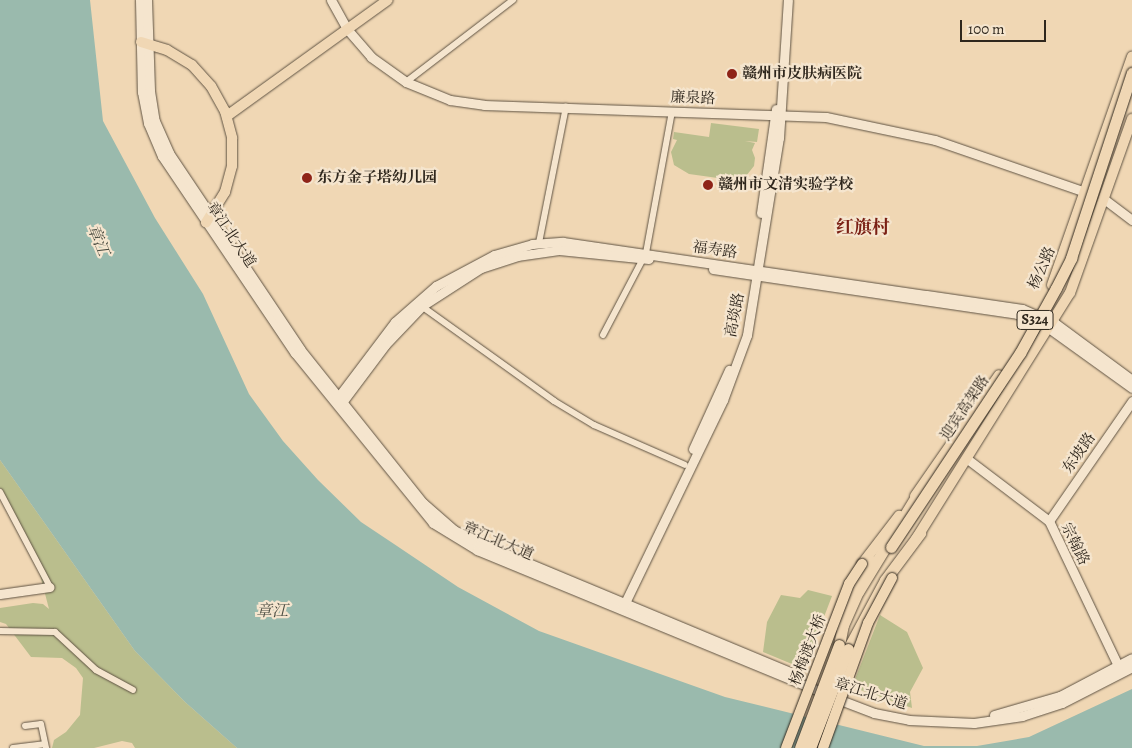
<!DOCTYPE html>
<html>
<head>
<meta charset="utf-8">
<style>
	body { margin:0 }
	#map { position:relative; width:1132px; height:748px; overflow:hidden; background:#f0d7b4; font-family:Alegreya,"Noto Serif SC",serif }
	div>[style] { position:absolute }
	.green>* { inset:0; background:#babe8d }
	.water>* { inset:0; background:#9abaad }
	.roads { filter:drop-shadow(0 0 1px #5f5343) drop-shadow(0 0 1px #5f5343) }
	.street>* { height:6px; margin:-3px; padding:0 3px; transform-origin:3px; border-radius:3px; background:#f5e5ce }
	.secondary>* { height:9px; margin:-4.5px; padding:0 4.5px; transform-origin:4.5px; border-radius:4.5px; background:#f5e5ce }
	.primary>* { height:10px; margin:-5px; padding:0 5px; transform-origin:5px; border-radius:5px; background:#f0d7b4 }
	.highway>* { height:11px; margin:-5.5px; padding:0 5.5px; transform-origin:5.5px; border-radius:5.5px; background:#f0d7b4 }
	.bridges { filter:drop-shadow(0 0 1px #2f271d) drop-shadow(0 0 1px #2f271d) }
	.primary-bridge>* { height:10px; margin:-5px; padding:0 5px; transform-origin:5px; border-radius:5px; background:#f0d7b4 }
	.highway-bridge>* { height:11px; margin:-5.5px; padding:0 5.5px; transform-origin:5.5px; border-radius:5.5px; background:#f0d7b4 }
	.dots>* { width:14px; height:14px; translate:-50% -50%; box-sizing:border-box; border:2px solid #f5e5ce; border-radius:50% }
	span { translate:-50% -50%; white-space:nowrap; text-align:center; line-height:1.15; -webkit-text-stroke:4.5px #f5e5ce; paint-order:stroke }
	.shield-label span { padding:1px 4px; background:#f5e5ce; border:1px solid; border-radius:4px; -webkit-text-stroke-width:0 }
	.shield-label { font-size:14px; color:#2f271d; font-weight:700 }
	.poi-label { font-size:15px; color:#2f271d; font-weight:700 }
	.left { translate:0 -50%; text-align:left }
	.street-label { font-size:15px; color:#2f271d }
	.water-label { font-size:16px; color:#4a4c41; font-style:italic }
	.quarter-label { font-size:18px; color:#7a1f14; font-weight:700 }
	.scale { position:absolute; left:960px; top:20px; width:86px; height:22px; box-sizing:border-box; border:2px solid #2f271d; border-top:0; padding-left:6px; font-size:15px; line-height:18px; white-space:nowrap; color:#2f271d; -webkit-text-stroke:4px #f5e5ce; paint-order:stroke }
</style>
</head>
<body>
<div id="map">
	<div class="green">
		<div style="clip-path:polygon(711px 123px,759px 129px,757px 142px,745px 141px,755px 143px,752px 150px,755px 158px,754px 166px,746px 176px,732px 180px,689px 174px,674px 165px,671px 152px,677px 140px,673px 139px,674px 132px,709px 137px)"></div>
		<div style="clip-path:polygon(0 460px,135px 651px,185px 702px,237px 748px,135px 748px,132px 743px,122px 741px,94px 748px,52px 748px,54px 740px,66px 732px,80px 715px,83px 678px,76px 668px,62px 658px,31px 657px,6px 624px,0 622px,0 608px,33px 603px,43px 604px,49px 609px,37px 563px,0 497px)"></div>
		<div style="clip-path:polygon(808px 590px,832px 596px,804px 669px,763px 652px,767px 622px,781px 595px,800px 598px)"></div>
		<div style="clip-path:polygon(880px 615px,907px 632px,923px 668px,910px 692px,912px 708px,852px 687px)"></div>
	</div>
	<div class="water">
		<div style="clip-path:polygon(0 0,90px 0,103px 121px,155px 218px,203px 294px,249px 394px,283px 441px,318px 480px,361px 522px,397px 546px,458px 587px,539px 631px,725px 697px,924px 746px,977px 746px,1029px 737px,1132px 689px,1132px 748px,237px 748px,185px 702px,135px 651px,0 460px)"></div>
	</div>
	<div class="roads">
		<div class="street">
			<div style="left:406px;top:82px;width:135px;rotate:-37.5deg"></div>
			<div style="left:539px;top:243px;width:139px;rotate:-78.8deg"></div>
			<div style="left:420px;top:305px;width:165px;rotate:35.6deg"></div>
			<div style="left:554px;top:401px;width:47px;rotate:31deg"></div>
			<div style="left:594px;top:425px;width:99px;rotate:23.7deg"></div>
			<div style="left:603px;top:335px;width:93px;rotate:-62.3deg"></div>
			<div style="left:646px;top:253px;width:143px;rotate:-79.6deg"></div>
			<div style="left:0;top:492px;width:107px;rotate:62.2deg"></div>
			<div style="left:0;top:631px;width:55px;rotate:1deg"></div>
			<div style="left:55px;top:632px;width:56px;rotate:42.8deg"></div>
			<div style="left:96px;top:670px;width:42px;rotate:28.4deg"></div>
			<div style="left:25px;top:726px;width:16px;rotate:-7deg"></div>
			<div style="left:41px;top:724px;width:25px;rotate:78deg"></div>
			<div style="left:13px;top:748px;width:31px;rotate:-7deg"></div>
		</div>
		<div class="secondary">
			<div style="left:140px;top:0;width:92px;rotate:88.8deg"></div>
			<div style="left:142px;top:92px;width:32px;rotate:79deg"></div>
			<div style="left:148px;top:123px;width:36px;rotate:67deg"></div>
			<div style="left:162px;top:156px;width:238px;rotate:56deg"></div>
			<div style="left:295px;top:353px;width:219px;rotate:50.9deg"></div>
			<div style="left:433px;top:523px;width:52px;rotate:31.5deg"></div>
			<div style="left:477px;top:550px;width:367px;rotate:22.4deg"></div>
			<div style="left:147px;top:0;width:91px;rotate:88.1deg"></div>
			<div style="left:150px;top:91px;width:30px;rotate:81deg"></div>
			<div style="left:155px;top:121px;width:35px;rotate:66deg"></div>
			<div style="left:169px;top:153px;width:236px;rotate:56.2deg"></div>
			<div style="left:300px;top:349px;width:197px;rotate:51.4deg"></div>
			<div style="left:423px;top:503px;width:41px;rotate:41.1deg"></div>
			<div style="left:454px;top:530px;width:29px;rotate:27deg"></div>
			<div style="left:480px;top:543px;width:346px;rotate:22.6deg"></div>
			<div style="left:331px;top:0;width:33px;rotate:61deg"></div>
			<div style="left:347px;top:29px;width:37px;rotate:49deg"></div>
			<div style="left:371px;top:57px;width:43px;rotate:35.5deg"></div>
			<div style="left:406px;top:82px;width:48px;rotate:22.2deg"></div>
			<div style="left:450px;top:100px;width:34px;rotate:8deg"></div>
			<div style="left:484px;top:105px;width:342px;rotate:2deg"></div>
			<div style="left:826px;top:117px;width:111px;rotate:11.9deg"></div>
			<div style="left:935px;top:140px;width:159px;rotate:19.1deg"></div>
			<div style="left:1104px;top:199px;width:35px;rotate:37deg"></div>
			<div style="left:761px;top:213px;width:105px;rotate:-81.8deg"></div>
			<div style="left:713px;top:269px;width:307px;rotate:8.4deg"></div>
			<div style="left:1017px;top:314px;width:36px;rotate:24deg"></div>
			<div style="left:1050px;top:329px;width:101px;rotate:35.7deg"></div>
			<div style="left:336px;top:400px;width:98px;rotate:-52.9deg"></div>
			<div style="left:395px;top:322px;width:55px;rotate:-41.3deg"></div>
			<div style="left:436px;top:286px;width:66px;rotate:-28.1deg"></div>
			<div style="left:494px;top:255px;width:40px;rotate:-16deg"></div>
			<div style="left:532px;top:244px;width:31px;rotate:-4deg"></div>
			<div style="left:563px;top:242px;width:464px;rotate:8.3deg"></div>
			<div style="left:1022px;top:309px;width:36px;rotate:23deg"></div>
			<div style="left:1055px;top:323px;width:96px;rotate:36.5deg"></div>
			<div style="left:340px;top:405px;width:75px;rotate:-53.1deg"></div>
			<div style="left:385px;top:345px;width:54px;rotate:-46.5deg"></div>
			<div style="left:422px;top:306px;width:70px;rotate:-32.8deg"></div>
			<div style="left:481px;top:268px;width:38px;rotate:-18deg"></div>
			<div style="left:517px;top:256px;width:42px;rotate:-8.1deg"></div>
			<div style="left:559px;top:250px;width:90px;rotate:5.7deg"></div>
			<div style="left:693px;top:449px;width:87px;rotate:-65.5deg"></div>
			<div style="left:966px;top:458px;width:104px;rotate:37.2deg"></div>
			<div style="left:1049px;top:521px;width:165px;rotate:64.5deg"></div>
			<div style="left:1049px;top:521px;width:146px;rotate:-55.3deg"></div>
			<div style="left:0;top:594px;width:50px;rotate:-8deg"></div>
			<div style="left:622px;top:609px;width:232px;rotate:-64.2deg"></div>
			<div style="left:723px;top:400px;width:69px;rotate:-69.7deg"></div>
			<div style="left:747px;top:335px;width:200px;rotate:-80.8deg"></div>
			<div style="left:779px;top:138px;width:138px;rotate:-86.3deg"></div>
			<div style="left:835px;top:698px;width:42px;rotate:21deg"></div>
			<div style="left:874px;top:713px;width:36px;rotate:11deg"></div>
			<div style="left:909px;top:720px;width:65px;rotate:2.6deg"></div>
			<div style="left:974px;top:723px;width:49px;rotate:-8.3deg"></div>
			<div style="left:1022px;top:716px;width:42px;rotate:-18deg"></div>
			<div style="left:1062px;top:703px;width:79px;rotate:-27.2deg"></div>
			<div style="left:994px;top:715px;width:69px;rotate:-16.1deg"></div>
			<div style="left:1060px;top:696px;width:81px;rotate:-27.8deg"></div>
		</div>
		<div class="primary">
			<div style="left:141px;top:42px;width:27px;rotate:17deg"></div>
			<div style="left:167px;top:50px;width:29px;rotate:31deg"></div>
			<div style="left:192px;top:65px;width:28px;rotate:48deg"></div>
			<div style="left:211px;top:86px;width:29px;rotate:61deg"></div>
			<div style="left:225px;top:111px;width:28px;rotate:75deg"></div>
			<div style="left:232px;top:138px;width:28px;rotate:90deg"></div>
			<div style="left:232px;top:166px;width:27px;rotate:105deg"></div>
			<div style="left:225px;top:192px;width:36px;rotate:122deg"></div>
			<div style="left:227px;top:116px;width:198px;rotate:-35.8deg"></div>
			<div style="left:1052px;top:285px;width:242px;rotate:-70.7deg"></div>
			<div style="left:915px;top:496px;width:147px;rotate:-55.2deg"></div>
			<div style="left:916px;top:539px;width:290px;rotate:-58deg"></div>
			<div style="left:1070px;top:293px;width:185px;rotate:-70.4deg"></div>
			<div style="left:862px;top:564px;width:61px;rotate:-52.4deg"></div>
			<div style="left:845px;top:609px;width:55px;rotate:-63deg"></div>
		</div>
		<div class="highway">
			<div style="left:839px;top:645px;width:20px;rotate:-79deg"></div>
			<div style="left:843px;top:625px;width:36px;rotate:-66deg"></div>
			<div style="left:858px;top:592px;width:119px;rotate:-58.7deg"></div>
			<div style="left:848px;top:649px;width:78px;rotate:-61.8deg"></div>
			<div style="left:885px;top:580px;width:59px;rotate:-53.3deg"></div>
		</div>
	</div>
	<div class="bridges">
		<div class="primary-bridge">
			<div style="left:786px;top:748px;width:176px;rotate:-69deg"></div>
			<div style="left:849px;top:584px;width:24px;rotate:-57deg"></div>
			<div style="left:823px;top:748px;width:133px;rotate:-70.2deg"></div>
			<div style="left:868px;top:623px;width:51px;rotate:-61.9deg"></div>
		</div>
		<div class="highway-bridge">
			<div style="left:891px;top:547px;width:233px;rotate:-56.4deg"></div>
			<div style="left:1020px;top:353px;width:74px;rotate:-61deg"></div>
			<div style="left:1056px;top:288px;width:34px;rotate:-63deg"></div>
			<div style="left:1071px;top:258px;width:195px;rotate:-71.8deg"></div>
			<div style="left:800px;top:748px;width:110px;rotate:-69.3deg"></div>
			<div style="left:810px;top:748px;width:106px;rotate:-69deg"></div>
		</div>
	</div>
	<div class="dots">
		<div style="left:732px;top:74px;background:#8f2418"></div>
		<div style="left:307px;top:178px;background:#8f2418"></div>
		<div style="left:708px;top:185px;background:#8f2418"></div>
	</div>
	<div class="shield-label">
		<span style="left:1035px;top:320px">S324</span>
	</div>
	<div class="poi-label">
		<span class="left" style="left:742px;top:74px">赣州市皮肤病医院</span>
		<span class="left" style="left:317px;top:178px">东方金子塔幼儿园</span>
		<span class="left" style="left:718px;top:185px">赣州市文清实验学校</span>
	</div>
	<div class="street-label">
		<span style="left:693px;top:98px;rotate:2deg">廉泉路</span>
		<span style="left:231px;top:235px;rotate:56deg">章江北大道</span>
		<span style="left:715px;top:250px;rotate:8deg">福寿路</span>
		<span style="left:1042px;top:268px;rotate:-66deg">杨公路</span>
		<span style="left:735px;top:315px;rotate:-79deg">高琰路</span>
		<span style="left:965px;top:408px;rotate:-56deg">迎宾高架路</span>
		<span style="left:1079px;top:453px;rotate:-55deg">东坡路</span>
		<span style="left:498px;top:541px;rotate:23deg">章江北大道</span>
		<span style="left:1075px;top:544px;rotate:64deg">宗翰路</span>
		<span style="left:808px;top:650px;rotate:-69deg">杨梅渡大桥</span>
		<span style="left:871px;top:694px;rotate:17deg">章江北大道</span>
	</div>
	<div class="water-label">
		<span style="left:98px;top:240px;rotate:68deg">章江</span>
		<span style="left:272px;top:611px">章江</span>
	</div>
	<div class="quarter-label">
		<span style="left:863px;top:227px">红旗村</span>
	</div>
	<div class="scale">100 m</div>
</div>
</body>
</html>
